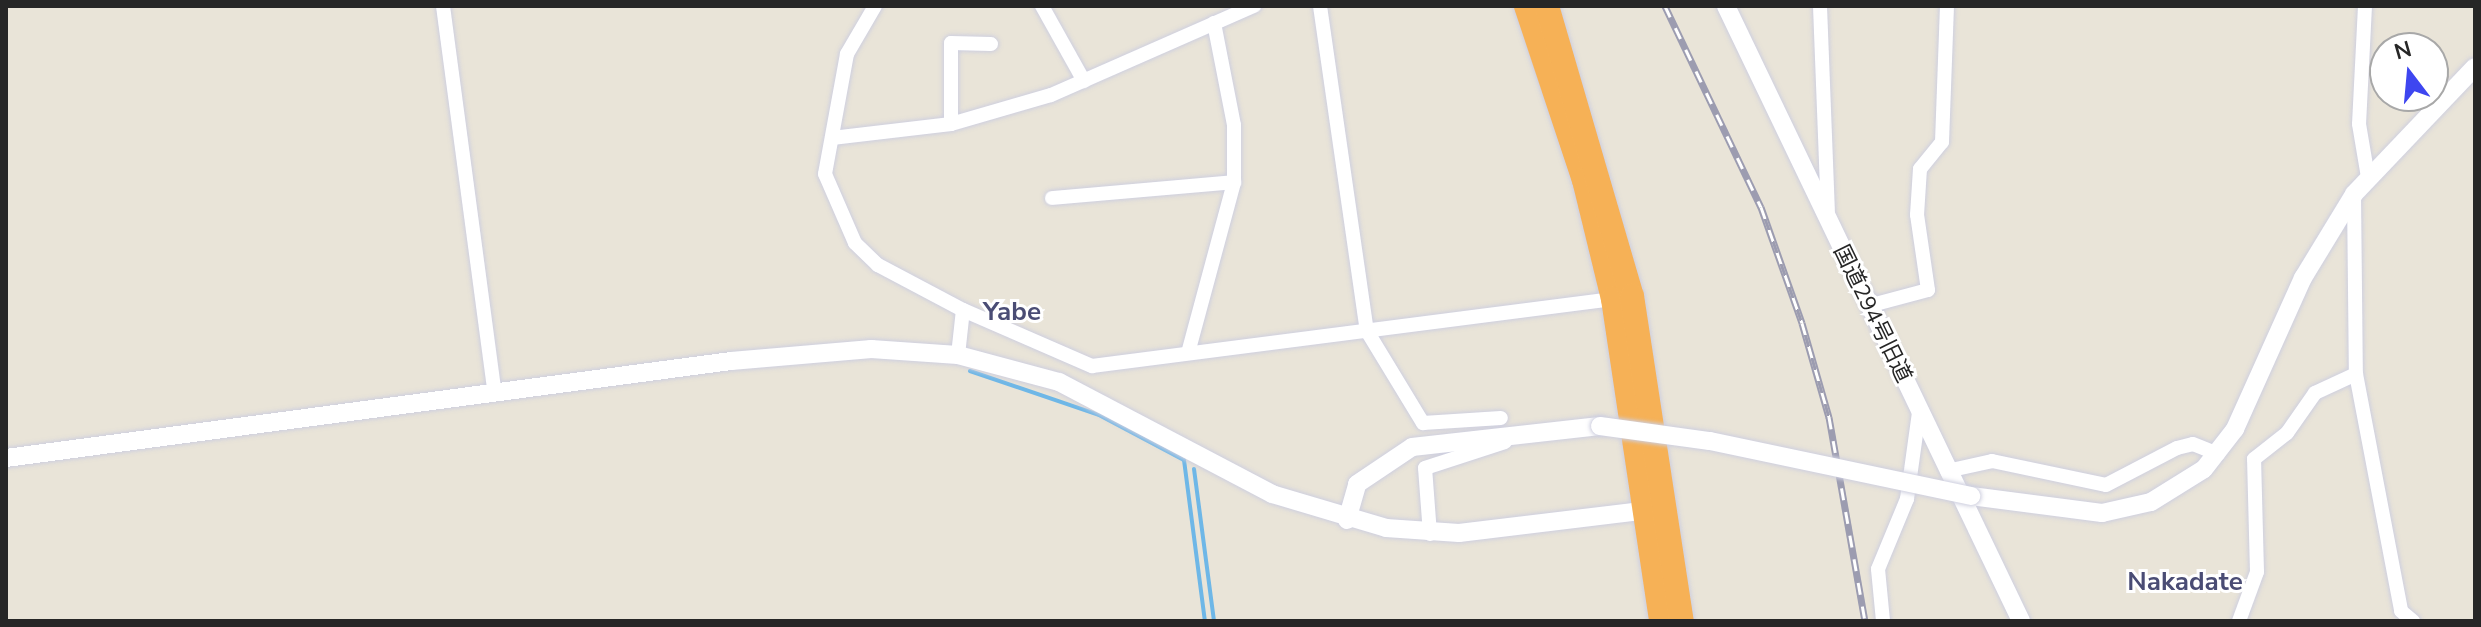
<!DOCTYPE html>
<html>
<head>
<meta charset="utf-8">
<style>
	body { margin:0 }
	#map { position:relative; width:2481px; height:627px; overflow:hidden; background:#e9e4d8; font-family:"Nunito Sans","Noto Sans JP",sans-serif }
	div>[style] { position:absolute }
	.stream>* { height:4px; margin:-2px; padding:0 2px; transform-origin:2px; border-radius:2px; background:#6eb7e7 }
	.roads { filter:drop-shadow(0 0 2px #cecfdf) drop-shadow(0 0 2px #cecfdf) }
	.street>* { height:14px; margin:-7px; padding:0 7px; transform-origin:7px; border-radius:7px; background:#fff }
	.secondary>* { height:18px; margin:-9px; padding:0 9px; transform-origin:9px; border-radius:9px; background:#fff }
	.highway>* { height:24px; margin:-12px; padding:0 12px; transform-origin:12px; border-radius:12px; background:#f6b156 }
	.rail>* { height:7px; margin-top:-3.5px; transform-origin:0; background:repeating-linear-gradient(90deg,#fff 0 12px,#9c9cb0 0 24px); box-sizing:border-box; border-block:2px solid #9c9cb0 }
	.bridges { filter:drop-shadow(0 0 2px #cecfdf) drop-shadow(0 0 2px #cecfdf) }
	.secondary-bridge>* { height:18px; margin:-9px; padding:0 9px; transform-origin:9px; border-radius:9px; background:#fff }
	span { translate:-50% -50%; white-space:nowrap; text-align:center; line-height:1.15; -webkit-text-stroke:6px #fff; paint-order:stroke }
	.street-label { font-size:22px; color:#262626 }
	.quarter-label { font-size:26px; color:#4a4c74; font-weight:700 }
	.frame { position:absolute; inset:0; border:8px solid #262626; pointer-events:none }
	.north { position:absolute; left:2369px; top:32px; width:80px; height:80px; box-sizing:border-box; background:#fff; border:2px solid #a8a8a8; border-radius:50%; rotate:344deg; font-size:22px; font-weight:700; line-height:32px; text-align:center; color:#262626 }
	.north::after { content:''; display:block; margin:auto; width:28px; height:36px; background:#3e46f0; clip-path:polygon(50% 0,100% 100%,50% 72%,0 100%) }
</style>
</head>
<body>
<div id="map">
	<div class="stream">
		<div style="left:970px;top:371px;width:136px;rotate:18.8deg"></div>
		<div style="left:1099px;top:415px;width:96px;rotate:27.9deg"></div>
		<div style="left:1184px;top:460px;width:162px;rotate:82.6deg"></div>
		<div style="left:1194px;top:469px;width:153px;rotate:82.5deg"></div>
	</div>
	<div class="roads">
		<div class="street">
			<div style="left:443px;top:6px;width:391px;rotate:82.4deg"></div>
			<div style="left:875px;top:6px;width:56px;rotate:120.3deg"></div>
			<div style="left:847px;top:54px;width:122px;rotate:100.4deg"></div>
			<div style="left:825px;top:174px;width:75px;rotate:66.5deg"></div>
			<div style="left:855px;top:243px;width:32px;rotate:44deg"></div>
			<div style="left:878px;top:265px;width:96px;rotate:27.9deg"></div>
			<div style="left:963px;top:310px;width:141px;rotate:23.5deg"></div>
			<div style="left:1092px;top:366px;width:525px;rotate:-7.33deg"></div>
			<div style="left:1042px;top:6px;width:86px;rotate:60.8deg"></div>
			<div style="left:1320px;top:6px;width:328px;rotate:81.8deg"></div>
			<div style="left:1367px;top:331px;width:108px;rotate:58.7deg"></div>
			<div style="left:1423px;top:423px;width:78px;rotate:-3.7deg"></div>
			<div style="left:1820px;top:6px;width:205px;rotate:87.8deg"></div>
			<div style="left:2365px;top:6px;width:118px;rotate:92.9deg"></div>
			<div style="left:2359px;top:124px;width:54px;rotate:80.4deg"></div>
			<div style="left:951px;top:124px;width:81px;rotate:-90deg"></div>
			<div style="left:951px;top:43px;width:40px;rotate:1.4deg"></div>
			<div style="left:832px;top:138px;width:120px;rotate:-6.7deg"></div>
			<div style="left:951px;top:124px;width:104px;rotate:-16.2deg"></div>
			<div style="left:1051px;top:95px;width:222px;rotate:-23.7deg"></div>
			<div style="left:2354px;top:194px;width:180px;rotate:89.4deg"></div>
			<div style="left:2356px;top:374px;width:241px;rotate:79.2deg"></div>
			<div style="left:2401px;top:611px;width:16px;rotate:40deg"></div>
			<div style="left:1052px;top:198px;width:183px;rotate:-5deg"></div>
			<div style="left:1868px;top:306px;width:62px;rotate:-14.9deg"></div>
			<div style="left:1928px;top:290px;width:76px;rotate:-98.3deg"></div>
			<div style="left:1917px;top:215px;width:46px;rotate:-86.3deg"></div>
			<div style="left:1920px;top:169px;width:35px;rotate:-51deg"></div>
			<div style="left:1942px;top:142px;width:136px;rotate:-87.9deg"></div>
			<div style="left:1188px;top:353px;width:177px;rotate:-74.9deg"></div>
			<div style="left:1234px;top:182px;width:57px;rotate:-90deg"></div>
			<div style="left:1234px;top:125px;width:104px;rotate:-101.1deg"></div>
			<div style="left:958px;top:355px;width:45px;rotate:-83.7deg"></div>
			<div style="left:1947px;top:471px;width:46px;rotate:-12.5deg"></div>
			<div style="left:1992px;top:461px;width:116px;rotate:11.9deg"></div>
			<div style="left:2106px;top:485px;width:80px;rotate:-27.5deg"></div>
			<div style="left:2177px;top:448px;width:16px;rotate:-14deg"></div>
			<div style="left:2193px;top:444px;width:27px;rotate:22deg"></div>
			<div style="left:1430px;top:534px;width:66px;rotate:-94.3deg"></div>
			<div style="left:1425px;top:468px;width:84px;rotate:-18deg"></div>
			<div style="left:1883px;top:621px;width:52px;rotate:-95.5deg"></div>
			<div style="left:1878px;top:569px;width:76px;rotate:-67.5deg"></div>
			<div style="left:1907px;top:499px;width:87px;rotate:-82.1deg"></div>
			<div style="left:2239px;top:621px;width:52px;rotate:-69.8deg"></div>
			<div style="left:2257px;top:572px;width:113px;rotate:-91.5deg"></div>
			<div style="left:2254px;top:459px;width:42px;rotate:-38.2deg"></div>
			<div style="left:2287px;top:433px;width:49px;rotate:-55deg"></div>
			<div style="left:2315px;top:393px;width:45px;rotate:-24.9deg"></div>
		</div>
		<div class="secondary">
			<div style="left:1726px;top:6px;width:682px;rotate:64.37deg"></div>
			<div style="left:6px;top:458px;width:731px;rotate:-7.62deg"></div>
			<div style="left:731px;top:361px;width:141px;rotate:-4.9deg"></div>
			<div style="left:871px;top:349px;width:87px;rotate:3.9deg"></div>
			<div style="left:958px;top:355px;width:105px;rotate:15deg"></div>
			<div style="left:1059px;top:382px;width:241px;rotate:27.7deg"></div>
			<div style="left:1272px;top:494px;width:119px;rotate:16.6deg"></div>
			<div style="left:1386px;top:528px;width:73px;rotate:3.9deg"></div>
			<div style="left:1459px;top:533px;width:199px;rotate:-6.9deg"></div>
			<div style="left:1971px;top:496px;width:132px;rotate:7.4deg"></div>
			<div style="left:2102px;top:513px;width:50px;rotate:-12.7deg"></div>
			<div style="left:2151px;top:502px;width:62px;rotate:-31.9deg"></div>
			<div style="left:2204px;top:469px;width:51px;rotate:-52.2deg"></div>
			<div style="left:2235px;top:429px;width:166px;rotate:-65.8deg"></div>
			<div style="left:2303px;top:278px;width:98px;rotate:-58.7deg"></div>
			<div style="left:2354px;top:194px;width:175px;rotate:-46.4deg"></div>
			<div style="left:1347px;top:520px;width:37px;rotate:-74deg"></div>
			<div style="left:1357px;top:484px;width:66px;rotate:-33.9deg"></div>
			<div style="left:1412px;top:447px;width:189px;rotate:-6.4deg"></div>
		</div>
		<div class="highway">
			<div style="left:1526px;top:6px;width:183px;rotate:71.6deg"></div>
			<div style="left:1584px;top:180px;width:122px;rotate:76.3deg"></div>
			<div style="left:1613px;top:299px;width:326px;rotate:81.5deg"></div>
			<div style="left:1547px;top:6px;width:302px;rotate:73.7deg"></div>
			<div style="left:1632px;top:296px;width:329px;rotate:81.3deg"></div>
		</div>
	</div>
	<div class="rail">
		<div style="left:1665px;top:6px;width:223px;rotate:64.5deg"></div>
		<div style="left:1761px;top:207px;width:123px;rotate:70.5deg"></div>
		<div style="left:1802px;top:323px;width:98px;rotate:74deg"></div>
		<div style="left:1829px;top:417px;width:207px;rotate:80deg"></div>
	</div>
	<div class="bridges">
		<div class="secondary-bridge">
			<div style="left:1600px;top:426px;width:111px;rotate:7.8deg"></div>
			<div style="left:1710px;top:441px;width:267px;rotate:11.9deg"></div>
		</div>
	</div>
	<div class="street-label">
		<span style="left:1872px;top:314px;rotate:64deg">国道294号旧道</span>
	</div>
	<div class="quarter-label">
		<span style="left:1012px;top:312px">Yabe</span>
		<span style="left:2185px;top:582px">Nakadate</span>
	</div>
	<div class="frame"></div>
	<div class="north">N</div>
</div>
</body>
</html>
